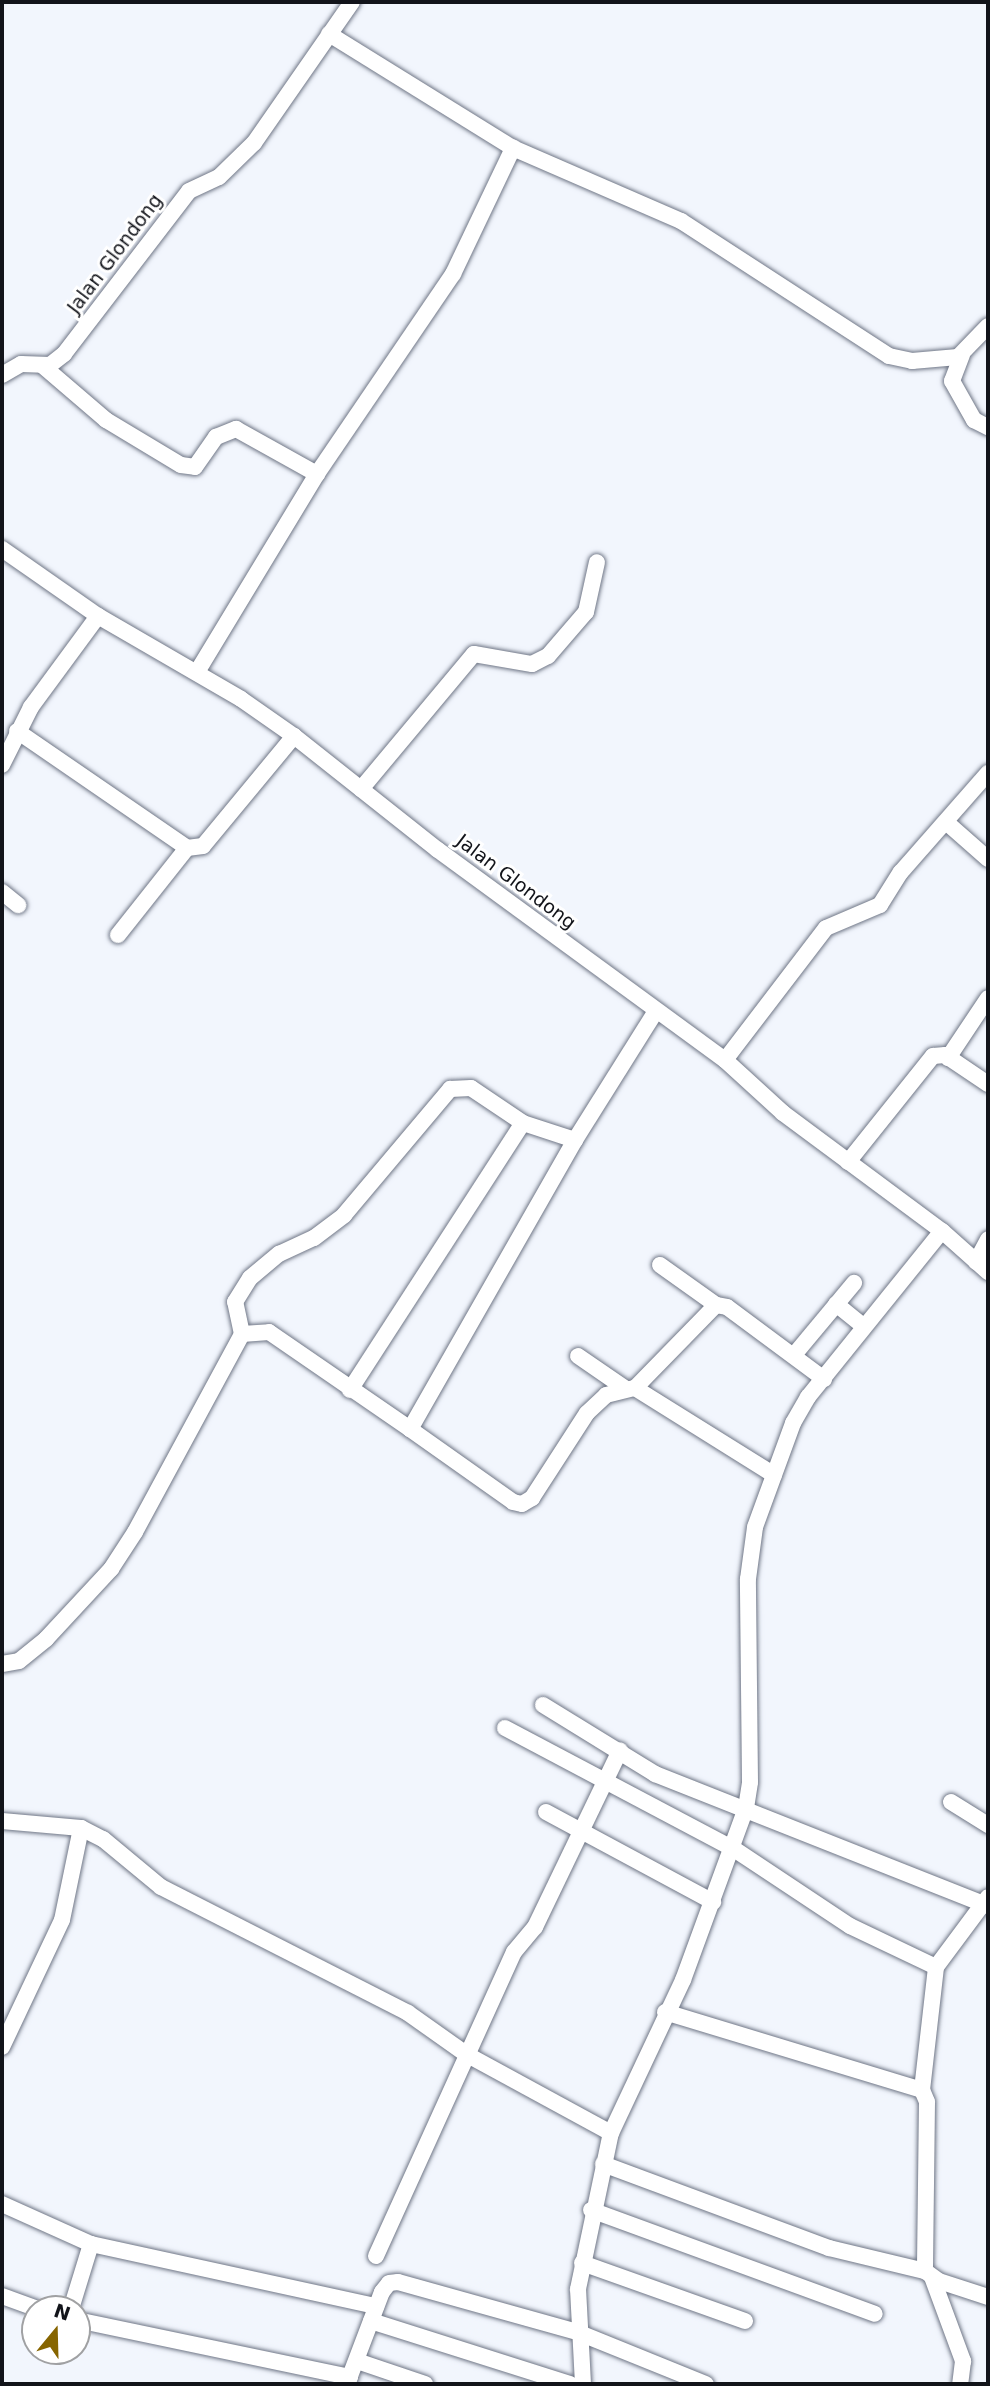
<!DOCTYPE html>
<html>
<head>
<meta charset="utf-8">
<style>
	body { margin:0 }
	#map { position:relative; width:990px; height:2386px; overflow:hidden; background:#f2f6fd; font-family:"DejaVu Sans",sans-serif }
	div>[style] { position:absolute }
	.roads { filter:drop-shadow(0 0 2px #6f7686) drop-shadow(0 0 2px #6f7686) }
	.minor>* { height:16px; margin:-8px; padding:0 8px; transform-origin:8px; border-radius:8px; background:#fff }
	span { translate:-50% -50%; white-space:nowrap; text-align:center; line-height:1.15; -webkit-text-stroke:6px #fff; paint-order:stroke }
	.street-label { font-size:19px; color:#12141a }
	.frame { position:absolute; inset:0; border:4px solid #12141a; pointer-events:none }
	.north { position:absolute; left:21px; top:2295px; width:70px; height:70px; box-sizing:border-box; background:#fff; border:2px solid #a0a1a3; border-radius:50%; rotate:19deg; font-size:19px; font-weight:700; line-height:28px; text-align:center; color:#12141a }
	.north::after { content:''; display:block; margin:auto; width:24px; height:32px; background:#876500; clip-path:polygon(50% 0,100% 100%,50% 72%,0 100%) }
</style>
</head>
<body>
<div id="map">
	<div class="roads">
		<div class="minor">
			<div style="left:329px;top:34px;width:216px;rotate:31.8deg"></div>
			<div style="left:513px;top:148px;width:183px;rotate:23.5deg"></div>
			<div style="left:681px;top:221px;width:248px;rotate:33deg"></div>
			<div style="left:889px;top:356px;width:24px;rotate:12deg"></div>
			<div style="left:912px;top:361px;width:46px;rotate:-5deg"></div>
			<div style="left:958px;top:357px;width:43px;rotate:-45.9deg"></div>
			<div style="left:962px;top:355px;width:28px;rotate:111deg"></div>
			<div style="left:952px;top:381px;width:45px;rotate:60.6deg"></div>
			<div style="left:974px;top:420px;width:16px;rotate:27deg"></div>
			<div style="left:43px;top:366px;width:83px;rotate:40.6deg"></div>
			<div style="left:106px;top:420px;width:87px;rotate:31deg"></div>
			<div style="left:181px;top:465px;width:14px;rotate:8deg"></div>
			<div style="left:195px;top:467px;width:37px;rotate:-55deg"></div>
			<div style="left:216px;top:437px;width:22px;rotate:-22deg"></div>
			<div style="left:236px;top:429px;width:93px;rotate:29.1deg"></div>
			<div style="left:2px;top:375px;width:22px;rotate:-30deg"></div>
			<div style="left:21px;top:364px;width:29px;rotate:2deg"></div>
			<div style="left:50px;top:365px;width:18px;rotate:-38deg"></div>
			<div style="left:64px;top:354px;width:205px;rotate:-52.5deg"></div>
			<div style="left:189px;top:191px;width:33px;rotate:-25deg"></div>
			<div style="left:219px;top:177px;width:49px;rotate:-44.2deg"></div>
			<div style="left:254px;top:143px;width:172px;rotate:-55.2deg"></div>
			<div style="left:2px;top:549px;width:117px;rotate:34.9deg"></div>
			<div style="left:98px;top:616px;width:165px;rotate:30.1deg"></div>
			<div style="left:241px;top:699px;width:65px;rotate:34.9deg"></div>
			<div style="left:294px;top:736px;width:184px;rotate:38.4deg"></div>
			<div style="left:438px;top:850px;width:356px;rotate:36.2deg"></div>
			<div style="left:725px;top:1060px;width:79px;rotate:42.4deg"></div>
			<div style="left:783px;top:1113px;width:198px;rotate:36.6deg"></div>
			<div style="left:942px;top:1231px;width:62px;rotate:41.7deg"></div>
			<div style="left:197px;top:672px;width:232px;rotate:-58.8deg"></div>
			<div style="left:317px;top:474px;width:242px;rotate:-55.8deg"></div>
			<div style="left:453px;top:274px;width:140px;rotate:-64.5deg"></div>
			<div style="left:17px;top:731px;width:206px;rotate:34.5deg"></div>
			<div style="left:187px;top:848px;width:16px;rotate:-7deg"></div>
			<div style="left:203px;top:846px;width:143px;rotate:-50.4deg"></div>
			<div style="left:2px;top:765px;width:65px;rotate:-63.4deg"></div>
			<div style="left:31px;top:707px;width:113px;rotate:-53.6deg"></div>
			<div style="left:361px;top:789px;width:176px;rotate:-50.1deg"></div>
			<div style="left:474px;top:654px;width:59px;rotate:9.8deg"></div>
			<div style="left:532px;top:664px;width:18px;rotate:-27deg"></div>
			<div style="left:548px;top:656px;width:58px;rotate:-49.2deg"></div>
			<div style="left:586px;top:612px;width:51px;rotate:-77.6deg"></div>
			<div style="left:946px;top:822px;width:56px;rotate:41.4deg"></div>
			<div style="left:2px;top:892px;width:21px;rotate:39deg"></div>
			<div style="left:118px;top:935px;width:111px;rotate:-51.6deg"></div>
			<div style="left:948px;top:1058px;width:72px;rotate:-56.3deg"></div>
			<div style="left:725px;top:1060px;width:166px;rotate:-52.6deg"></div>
			<div style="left:826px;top:928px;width:59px;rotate:-23.1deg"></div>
			<div style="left:880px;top:905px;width:39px;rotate:-58deg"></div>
			<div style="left:901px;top:872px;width:132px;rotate:-48.7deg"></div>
			<div style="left:575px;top:1140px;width:333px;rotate:119.7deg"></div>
			<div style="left:410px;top:1429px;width:126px;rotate:35.3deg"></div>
			<div style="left:513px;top:1502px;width:9px;rotate:13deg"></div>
			<div style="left:522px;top:1504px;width:12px;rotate:-31deg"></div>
			<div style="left:532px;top:1498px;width:101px;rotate:-57.1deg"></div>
			<div style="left:587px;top:1413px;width:26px;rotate:-43deg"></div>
			<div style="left:606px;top:1395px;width:30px;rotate:-14deg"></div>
			<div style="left:635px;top:1388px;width:116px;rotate:-45.7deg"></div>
			<div style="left:716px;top:1305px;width:11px;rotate:10deg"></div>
			<div style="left:727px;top:1307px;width:121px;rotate:36.6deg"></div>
			<div style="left:848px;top:1162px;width:136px;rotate:-51.3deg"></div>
			<div style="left:933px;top:1056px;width:12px;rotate:-5deg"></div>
			<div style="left:945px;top:1055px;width:52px;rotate:34deg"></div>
			<div style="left:976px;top:1262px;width:26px;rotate:-62deg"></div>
			<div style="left:660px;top:1265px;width:69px;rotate:35.5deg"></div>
			<div style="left:836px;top:1304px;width:36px;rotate:39deg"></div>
			<div style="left:242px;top:1334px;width:27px;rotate:-4deg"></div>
			<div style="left:269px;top:1332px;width:171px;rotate:34.5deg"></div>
			<div style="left:794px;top:1355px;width:94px;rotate:-50.2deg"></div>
			<div style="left:578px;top:1356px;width:58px;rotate:34.5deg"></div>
			<div style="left:635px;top:1388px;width:164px;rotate:32deg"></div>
			<div style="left:350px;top:1390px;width:318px;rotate:-57.1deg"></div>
			<div style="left:2px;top:1664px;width:17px;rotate:-10deg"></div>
			<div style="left:19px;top:1661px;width:35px;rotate:-39deg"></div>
			<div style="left:46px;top:1639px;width:96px;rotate:-47.1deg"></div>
			<div style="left:111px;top:1569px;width:44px;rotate:-57deg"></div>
			<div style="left:135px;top:1532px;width:225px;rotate:-61.6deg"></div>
			<div style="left:242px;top:1334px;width:33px;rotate:-102deg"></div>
			<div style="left:235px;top:1302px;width:28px;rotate:-58deg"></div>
			<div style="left:250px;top:1278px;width:38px;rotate:-40deg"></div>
			<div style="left:279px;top:1254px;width:38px;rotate:-25deg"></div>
			<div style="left:314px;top:1238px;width:38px;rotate:-37deg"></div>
			<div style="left:344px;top:1215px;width:165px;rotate:-49.9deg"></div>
			<div style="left:450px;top:1089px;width:21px;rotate:-3deg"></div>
			<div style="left:471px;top:1088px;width:63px;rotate:33.9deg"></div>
			<div style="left:523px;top:1123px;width:55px;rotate:18.1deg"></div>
			<div style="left:575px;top:1140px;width:152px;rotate:-57.9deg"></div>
			<div style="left:543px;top:1705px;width:132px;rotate:31.6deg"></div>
			<div style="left:655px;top:1774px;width:358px;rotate:21.6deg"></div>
			<div style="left:505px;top:1728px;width:259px;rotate:27.9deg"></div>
			<div style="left:734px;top:1849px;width:139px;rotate:33.6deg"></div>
			<div style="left:850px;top:1926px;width:95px;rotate:25.5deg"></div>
			<div style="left:936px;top:1967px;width:87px;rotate:-53.4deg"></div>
			<div style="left:951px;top:1802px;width:44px;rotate:31.9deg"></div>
			<div style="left:546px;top:1812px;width:190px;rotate:28.3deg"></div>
			<div style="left:2px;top:1821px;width:79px;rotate:5.1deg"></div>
			<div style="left:81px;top:1828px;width:25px;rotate:27deg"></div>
			<div style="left:103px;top:1839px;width:75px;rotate:39.6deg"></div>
			<div style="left:161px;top:1887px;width:277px;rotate:27deg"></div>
			<div style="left:408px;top:2013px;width:71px;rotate:35.3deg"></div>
			<div style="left:466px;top:2054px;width:165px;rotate:28.6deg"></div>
			<div style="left:665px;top:2012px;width:269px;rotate:16.9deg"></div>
			<div style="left:922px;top:2090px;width:13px;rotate:67deg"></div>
			<div style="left:927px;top:2102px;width:169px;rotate:90.7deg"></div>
			<div style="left:925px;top:2271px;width:17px;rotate:36deg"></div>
			<div style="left:939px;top:2281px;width:52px;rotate:18.1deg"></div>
			<div style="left:2px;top:2047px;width:140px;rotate:-64.7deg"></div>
			<div style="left:62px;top:1920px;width:94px;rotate:-78.3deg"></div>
			<div style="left:922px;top:2090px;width:124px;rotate:-83.5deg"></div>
			<div style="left:603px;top:2164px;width:241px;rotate:20.4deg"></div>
			<div style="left:829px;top:2248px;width:99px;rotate:13.5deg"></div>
			<div style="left:2px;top:2204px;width:98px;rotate:24.2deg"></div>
			<div style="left:91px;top:2244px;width:292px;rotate:12.3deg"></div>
			<div style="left:591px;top:2210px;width:302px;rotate:20.1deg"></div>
			<div style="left:376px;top:2256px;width:334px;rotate:-65.6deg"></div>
			<div style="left:514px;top:1952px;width:33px;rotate:-50deg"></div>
			<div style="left:535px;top:1927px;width:196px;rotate:-64.3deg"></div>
			<div style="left:582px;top:2263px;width:173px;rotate:19.6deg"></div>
			<div style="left:932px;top:2277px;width:90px;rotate:69.7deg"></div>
			<div style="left:963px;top:2361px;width:23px;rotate:97deg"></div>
			<div style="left:2px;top:2296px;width:38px;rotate:20deg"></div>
			<div style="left:71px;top:2309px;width:68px;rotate:-72.9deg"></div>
			<div style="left:77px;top:2320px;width:279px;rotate:11.8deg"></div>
			<div style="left:371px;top:2321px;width:209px;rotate:17.6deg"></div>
			<div style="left:357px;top:2361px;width:72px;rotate:18.7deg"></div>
			<div style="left:347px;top:2384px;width:98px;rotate:-69.2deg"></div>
			<div style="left:382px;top:2292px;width:11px;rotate:-52deg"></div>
			<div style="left:389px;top:2283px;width:9px;rotate:-6deg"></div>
			<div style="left:398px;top:2282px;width:186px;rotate:15.6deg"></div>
			<div style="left:577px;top:2332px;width:139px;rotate:22deg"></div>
			<div style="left:583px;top:2384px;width:95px;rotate:-93deg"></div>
			<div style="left:578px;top:2289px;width:159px;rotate:-78.1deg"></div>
			<div style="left:611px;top:2133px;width:169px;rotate:-64.8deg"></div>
			<div style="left:683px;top:1980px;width:183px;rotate:-69.9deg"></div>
			<div style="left:746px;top:1808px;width:26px;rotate:-81deg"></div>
			<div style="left:750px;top:1782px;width:203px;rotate:-90.6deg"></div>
			<div style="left:748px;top:1579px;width:52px;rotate:-82.3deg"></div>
			<div style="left:755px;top:1527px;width:111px;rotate:-69.9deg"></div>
			<div style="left:793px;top:1423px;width:30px;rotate:-60deg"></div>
			<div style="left:808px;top:1397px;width:213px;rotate:-51.1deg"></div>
		</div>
	</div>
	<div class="street-label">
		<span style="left:115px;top:254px;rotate:-53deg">Jalan Glondong</span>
		<span style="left:516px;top:882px;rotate:37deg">Jalan Glondong</span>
	</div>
	<div class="frame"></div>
	<div class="north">N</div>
</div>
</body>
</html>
